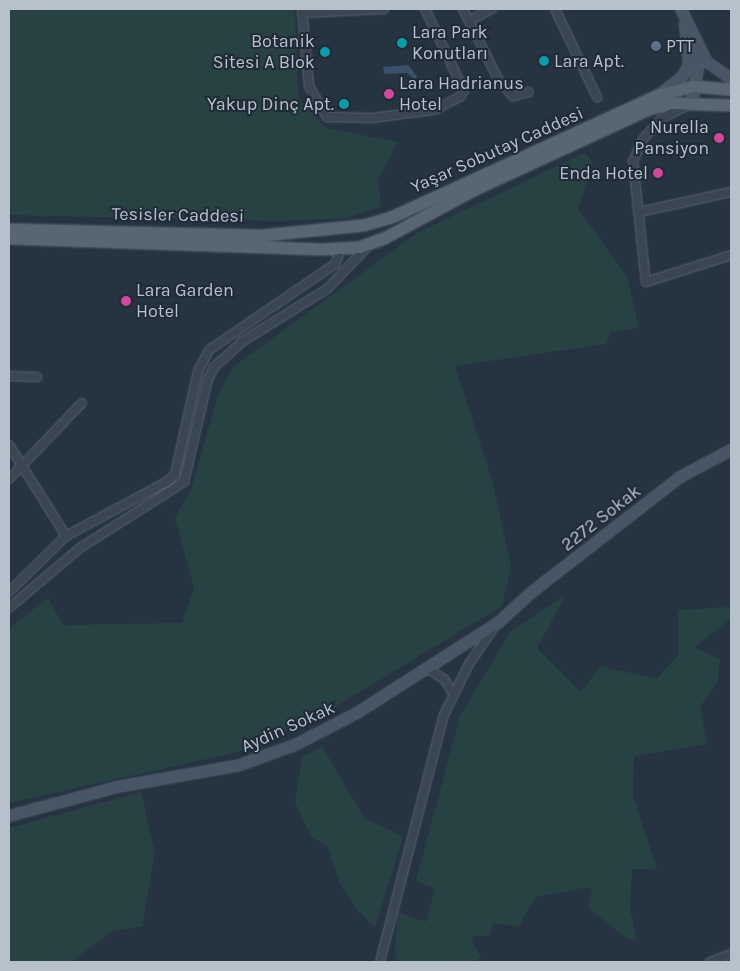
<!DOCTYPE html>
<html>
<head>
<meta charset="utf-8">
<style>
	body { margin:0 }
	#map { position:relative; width:740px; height:971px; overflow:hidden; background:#263442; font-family:Karla,sans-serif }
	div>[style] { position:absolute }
	.green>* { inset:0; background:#284243 }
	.water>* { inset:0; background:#39516a }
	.roads { filter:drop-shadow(0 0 1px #58646f) drop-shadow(0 0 1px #58646f) }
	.street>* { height:8px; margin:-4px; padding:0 4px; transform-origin:4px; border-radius:4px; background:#3a4652 }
	.secondary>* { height:10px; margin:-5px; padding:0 5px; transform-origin:5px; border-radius:5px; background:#485565 }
	.primary>* { height:11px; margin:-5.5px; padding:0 5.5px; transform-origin:5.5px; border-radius:5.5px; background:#586572 }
	.dots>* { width:14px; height:14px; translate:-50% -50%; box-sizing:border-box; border:2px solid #1f2b37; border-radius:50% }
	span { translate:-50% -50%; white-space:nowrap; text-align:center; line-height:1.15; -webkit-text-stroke:4px #1f2b37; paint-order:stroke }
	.poi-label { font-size:18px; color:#b7c1cc }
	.left { translate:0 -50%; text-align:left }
	.right { translate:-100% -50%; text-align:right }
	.street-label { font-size:18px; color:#b7c1cc }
	.frame { position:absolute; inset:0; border:10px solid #b7c1cc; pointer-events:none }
</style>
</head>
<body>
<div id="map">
	<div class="green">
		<div style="clip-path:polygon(9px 9px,295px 9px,298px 99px,326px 128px,398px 142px,378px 180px,381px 207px,347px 218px,279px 221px,9px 215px)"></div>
		<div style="clip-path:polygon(584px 153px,593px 162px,578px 209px,627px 276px,639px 328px,611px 332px,606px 344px,455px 366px,493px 483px,511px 566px,502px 606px,338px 705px,238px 752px,9px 803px,9px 628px,48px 598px,63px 625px,182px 623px,194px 588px,175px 518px,191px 490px,218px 395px,233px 367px,417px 233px)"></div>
		<div style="clip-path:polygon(565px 596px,537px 648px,581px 692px,600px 666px,656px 679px,678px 656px,678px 610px,730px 607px,730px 619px,694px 648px,720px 659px,718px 680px,700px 707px,707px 744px,634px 756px,633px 796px,657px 869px,632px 869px,630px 910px,637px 939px,629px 940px,588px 908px,592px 888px,583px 888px,536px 897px,519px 926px,493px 923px,489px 936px,472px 936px,473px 944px,481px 956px,476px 962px,398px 962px,395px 951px,398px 912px,426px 922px,435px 888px,416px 881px,460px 716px,511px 631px)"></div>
		<div style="clip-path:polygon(322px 746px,364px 818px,403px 836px,375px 927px,356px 909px,339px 881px,328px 846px,311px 837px,295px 802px,302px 757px)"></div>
		<div style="clip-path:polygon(141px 792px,155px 853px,142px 926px,110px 932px,72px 962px,9px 962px,9px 828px)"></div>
	</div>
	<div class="water">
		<div style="clip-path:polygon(408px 65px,417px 76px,415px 80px,407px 73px,384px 74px,383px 67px)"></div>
	</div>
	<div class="roads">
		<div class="street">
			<div style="left:302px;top:9px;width:77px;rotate:84.8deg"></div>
			<div style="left:309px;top:86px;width:36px;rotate:60deg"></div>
			<div style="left:327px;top:117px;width:45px;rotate:1.3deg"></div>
			<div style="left:372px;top:118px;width:63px;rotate:-7.4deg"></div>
			<div style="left:434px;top:110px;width:30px;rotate:-27deg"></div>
			<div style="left:461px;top:96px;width:6px;rotate:-59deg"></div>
			<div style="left:464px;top:91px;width:91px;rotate:-115.4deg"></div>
			<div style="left:463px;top:9px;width:78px;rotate:63.4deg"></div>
			<div style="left:498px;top:79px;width:23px;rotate:49deg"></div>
			<div style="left:513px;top:96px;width:16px;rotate:-14deg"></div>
			<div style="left:555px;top:9px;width:98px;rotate:64.5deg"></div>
			<div style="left:302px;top:13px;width:82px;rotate:-2.8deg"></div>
			<div style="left:469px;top:21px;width:26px;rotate:-28deg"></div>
			<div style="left:688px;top:105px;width:29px;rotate:153deg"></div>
			<div style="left:662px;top:118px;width:28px;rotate:132deg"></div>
			<div style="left:643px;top:139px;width:24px;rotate:114deg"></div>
			<div style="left:633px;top:161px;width:122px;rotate:83.9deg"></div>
			<div style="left:646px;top:282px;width:89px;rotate:-17.6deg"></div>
			<div style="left:639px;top:212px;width:94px;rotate:-12.3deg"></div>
			<div style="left:9px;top:376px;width:28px;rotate:2deg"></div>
			<div style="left:9px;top:445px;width:107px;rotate:57.9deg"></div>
			<div style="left:9px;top:479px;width:105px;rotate:-46.2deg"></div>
			<div style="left:9px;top:592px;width:80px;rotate:-44.5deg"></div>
			<div style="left:66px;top:536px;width:116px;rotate:-28.3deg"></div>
			<div style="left:168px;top:481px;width:10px;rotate:-45deg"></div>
			<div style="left:175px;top:474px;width:106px;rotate:-77.4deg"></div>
			<div style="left:198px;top:371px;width:24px;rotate:-62deg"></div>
			<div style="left:209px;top:350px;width:153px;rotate:-34.3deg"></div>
			<div style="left:335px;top:264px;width:16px;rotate:-68deg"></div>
			<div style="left:9px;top:608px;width:93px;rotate:-40.2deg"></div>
			<div style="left:80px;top:548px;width:123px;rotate:-32.4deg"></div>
			<div style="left:184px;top:482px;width:106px;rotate:-76.9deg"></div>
			<div style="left:208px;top:379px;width:13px;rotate:-63deg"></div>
			<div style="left:214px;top:367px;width:39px;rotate:-42deg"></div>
			<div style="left:243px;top:341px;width:99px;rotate:-31.8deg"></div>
			<div style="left:327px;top:289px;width:61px;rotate:-46.3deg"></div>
			<div style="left:428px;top:669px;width:19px;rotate:32deg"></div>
			<div style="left:444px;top:679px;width:17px;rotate:57deg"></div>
			<div style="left:380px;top:962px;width:255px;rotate:-75.5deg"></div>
			<div style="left:444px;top:715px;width:57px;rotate:-63.9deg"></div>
			<div style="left:469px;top:664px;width:42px;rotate:-55.6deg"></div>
			<div style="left:710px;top:962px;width:22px;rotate:-21deg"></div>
		</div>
		<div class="secondary">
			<div style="left:681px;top:9px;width:59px;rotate:63.9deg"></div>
			<div style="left:707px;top:62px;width:29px;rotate:35deg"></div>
			<div style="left:662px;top:93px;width:26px;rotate:-39deg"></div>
			<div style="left:682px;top:77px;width:14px;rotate:-60deg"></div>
			<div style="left:689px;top:65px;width:41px;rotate:-95.6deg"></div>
			<div style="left:692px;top:102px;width:34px;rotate:-80deg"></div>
			<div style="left:698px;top:69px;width:24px;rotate:-99deg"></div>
			<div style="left:9px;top:816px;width:112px;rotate:-15deg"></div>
			<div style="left:117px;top:787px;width:125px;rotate:-10.1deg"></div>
			<div style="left:240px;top:765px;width:59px;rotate:-20deg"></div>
			<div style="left:295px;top:745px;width:70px;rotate:-27.3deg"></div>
			<div style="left:357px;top:713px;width:167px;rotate:-32.6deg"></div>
			<div style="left:498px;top:623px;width:46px;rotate:-42.4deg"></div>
			<div style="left:532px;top:592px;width:187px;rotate:-37.8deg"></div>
			<div style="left:680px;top:477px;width:58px;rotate:-27.9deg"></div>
		</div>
		<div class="primary">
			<div style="left:9px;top:229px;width:254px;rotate:1.4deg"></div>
			<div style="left:263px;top:235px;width:100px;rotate:-5.7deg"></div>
			<div style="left:363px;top:225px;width:29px;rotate:-16deg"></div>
			<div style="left:391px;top:217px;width:296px;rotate:-24.6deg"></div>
			<div style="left:660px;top:94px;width:35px;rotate:-13deg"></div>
			<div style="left:694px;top:86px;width:37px;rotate:5deg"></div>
			<div style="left:9px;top:238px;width:313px;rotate:2deg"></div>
			<div style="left:322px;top:249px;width:37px;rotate:-3deg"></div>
			<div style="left:359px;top:247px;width:27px;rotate:-20deg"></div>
			<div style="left:384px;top:238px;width:103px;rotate:-28.3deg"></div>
			<div style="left:475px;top:189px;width:191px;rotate:-24.8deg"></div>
			<div style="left:648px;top:109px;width:24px;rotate:-15deg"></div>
			<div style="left:671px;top:103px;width:60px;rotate:1.9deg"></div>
		</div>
	</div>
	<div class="dots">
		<div style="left:402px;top:43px;background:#0f9aa8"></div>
		<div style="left:656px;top:46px;background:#5c6f8a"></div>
		<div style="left:325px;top:52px;background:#0f9aa8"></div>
		<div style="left:544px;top:61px;background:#0f9aa8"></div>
		<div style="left:389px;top:94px;background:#d1479c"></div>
		<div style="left:344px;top:104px;background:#0f9aa8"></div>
		<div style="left:719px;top:138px;background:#d1479c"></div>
		<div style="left:658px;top:173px;background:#d1479c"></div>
		<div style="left:126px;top:301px;background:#d1479c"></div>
	</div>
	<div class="poi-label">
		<span class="left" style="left:412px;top:43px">Lara Park<br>Konutları</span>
		<span class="right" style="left:315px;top:52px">Botanik<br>Sitesi A Blok</span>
		<span class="left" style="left:666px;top:46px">PTT</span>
		<span class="left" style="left:554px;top:61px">Lara Apt.</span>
		<span class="left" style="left:399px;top:94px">Lara Hadrianus<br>Hotel</span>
		<span class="right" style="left:334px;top:104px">Yakup Dinç Apt.</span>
		<span class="right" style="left:709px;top:138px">Nurella<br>Pansiyon</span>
		<span class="right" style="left:648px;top:173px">Enda Hotel</span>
		<span class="left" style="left:136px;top:301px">Lara Garden<br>Hotel</span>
	</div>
	<div class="street-label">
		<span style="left:497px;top:150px;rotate:-24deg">Yaşar Sobutay Caddesi</span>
		<span style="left:178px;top:215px;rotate:1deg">Tesisler Caddesi</span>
		<span style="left:601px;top:518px;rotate:-38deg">2272 Sokak</span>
		<span style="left:288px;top:727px;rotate:-24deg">Aydin Sokak</span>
	</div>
	<div class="frame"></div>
</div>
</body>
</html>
